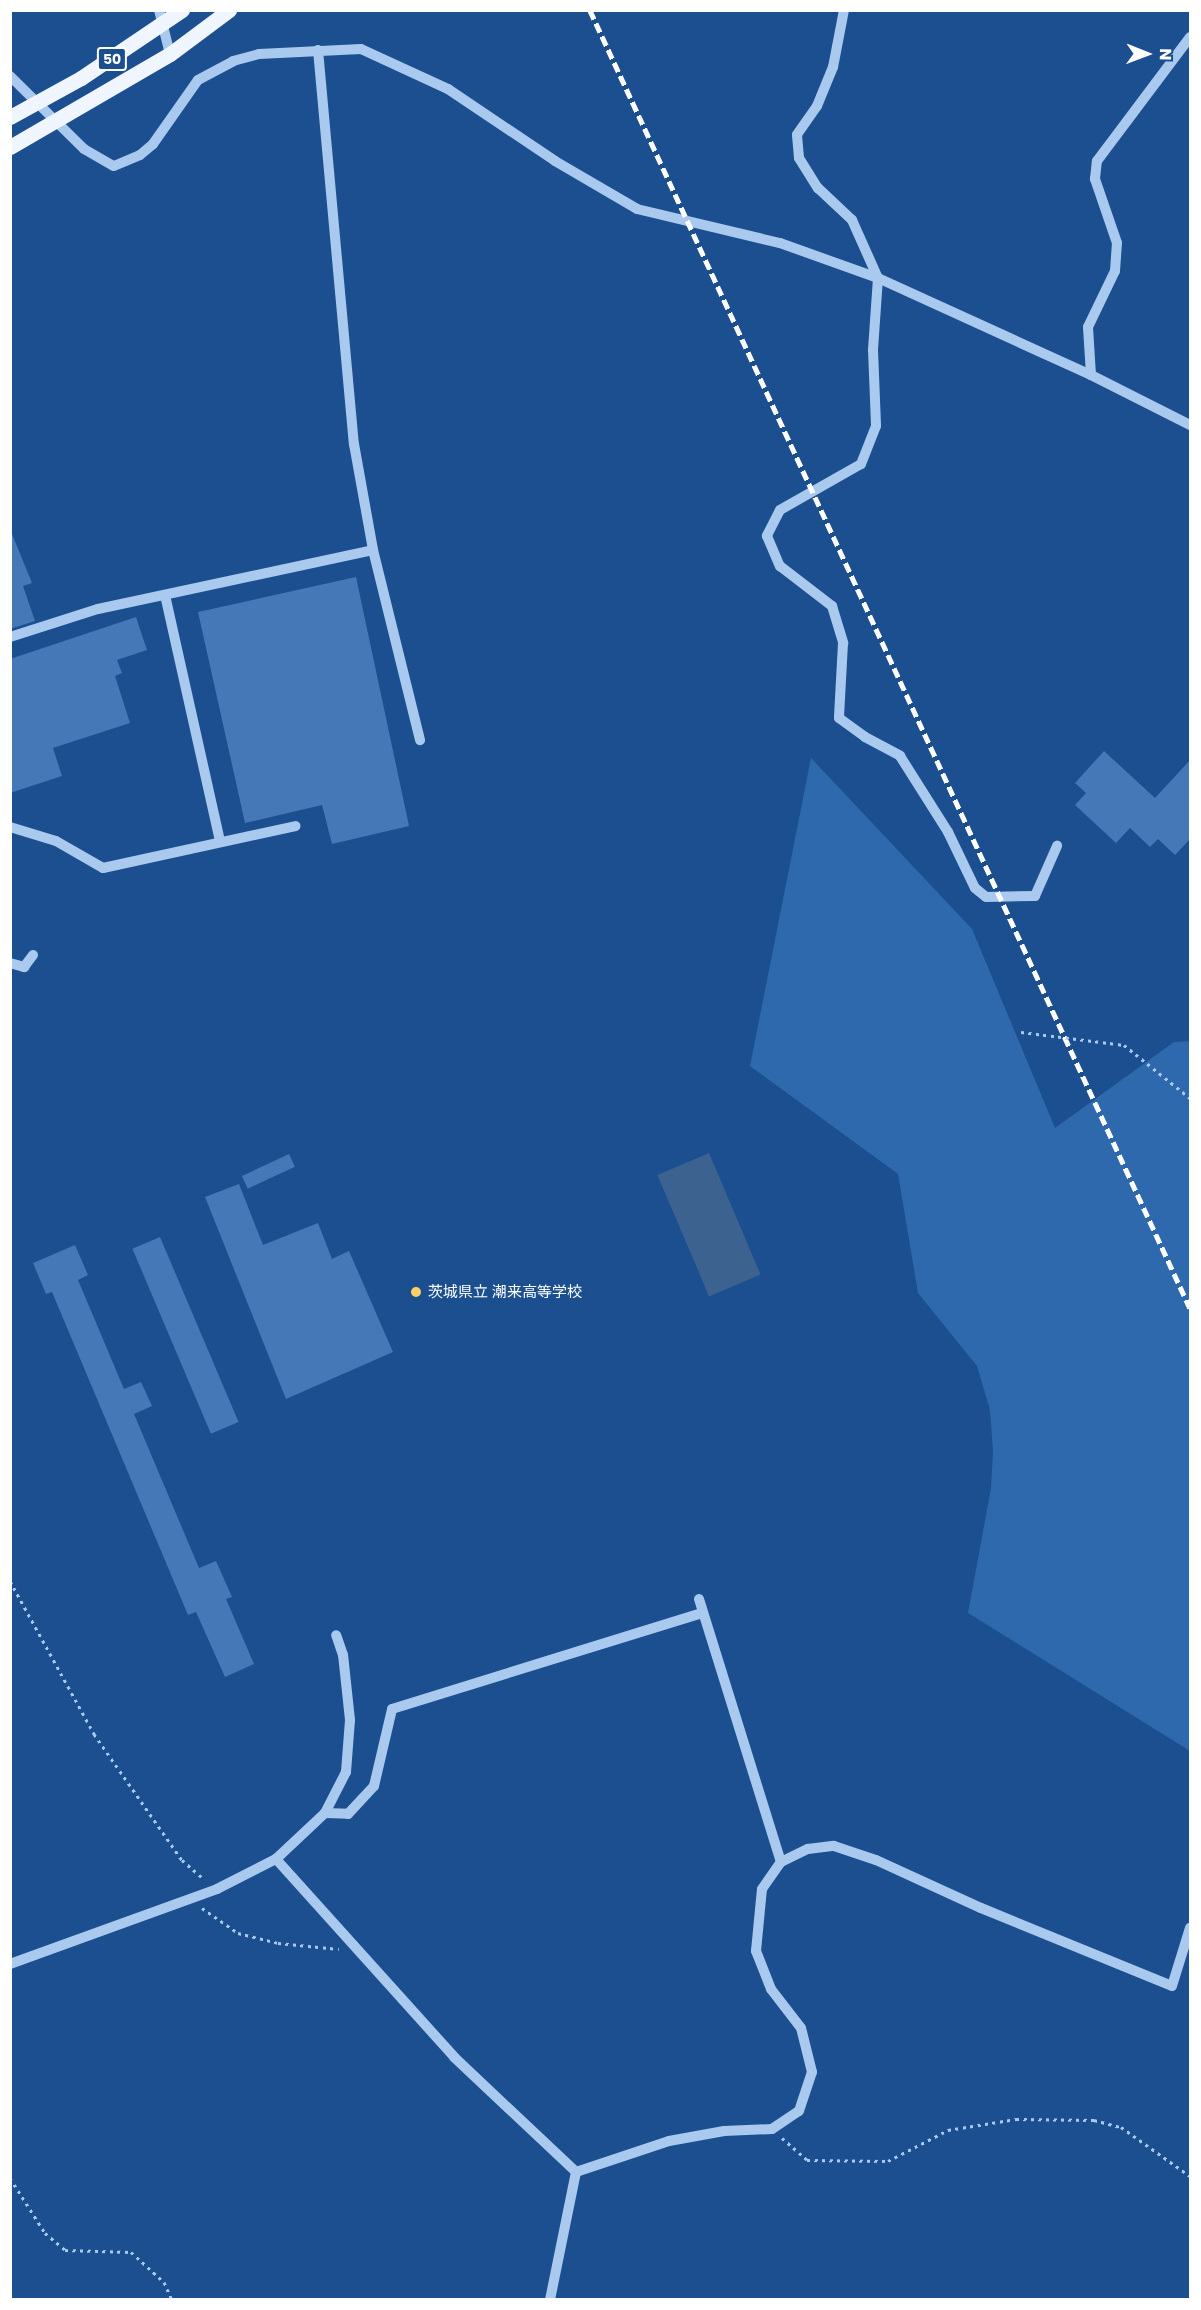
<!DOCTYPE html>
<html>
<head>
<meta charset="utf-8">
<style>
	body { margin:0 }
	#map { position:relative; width:1201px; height:2310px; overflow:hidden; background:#1b4f8f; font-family:Poppins,"Noto Sans JP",sans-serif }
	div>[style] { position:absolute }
	.green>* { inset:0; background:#2e69ad }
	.water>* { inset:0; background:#3c6290; transform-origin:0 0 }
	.building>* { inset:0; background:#4478b7; transform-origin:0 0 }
	.path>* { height:3px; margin-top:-1.5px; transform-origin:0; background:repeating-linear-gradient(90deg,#a9c9ee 0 3px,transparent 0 7.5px) }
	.minor>* { height:10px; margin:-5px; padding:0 5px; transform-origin:5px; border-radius:5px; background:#a9c9ee }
	.major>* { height:15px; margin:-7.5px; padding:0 7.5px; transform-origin:7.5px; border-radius:7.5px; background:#f0f6ff }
	.rail>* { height:4.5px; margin-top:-2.25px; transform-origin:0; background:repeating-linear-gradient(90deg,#fff 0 10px,transparent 0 14.5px) }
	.path-bridge>* { height:3px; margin-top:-1.5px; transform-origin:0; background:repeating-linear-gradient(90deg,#a9c9ee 0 3px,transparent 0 7.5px) }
	.dots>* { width:16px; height:16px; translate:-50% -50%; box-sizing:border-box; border:3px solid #1b4f8f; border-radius:50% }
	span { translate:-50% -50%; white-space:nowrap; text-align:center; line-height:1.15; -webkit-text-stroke:6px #1b4f8f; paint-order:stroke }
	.shield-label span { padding:2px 4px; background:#1b4f8f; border:2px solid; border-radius:4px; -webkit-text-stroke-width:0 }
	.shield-label { font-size:14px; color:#fff; font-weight:700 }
	.poi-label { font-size:15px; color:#fff }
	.left { translate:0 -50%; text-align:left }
	.frame { position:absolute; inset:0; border:12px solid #fff; pointer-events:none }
	.north { position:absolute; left:1117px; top:24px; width:60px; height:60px; -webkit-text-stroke:4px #1b4f8f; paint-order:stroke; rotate:91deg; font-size:16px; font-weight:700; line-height:24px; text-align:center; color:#fff }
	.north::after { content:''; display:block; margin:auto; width:21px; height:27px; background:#fff; clip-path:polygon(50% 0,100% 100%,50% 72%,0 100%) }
</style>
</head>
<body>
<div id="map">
	<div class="green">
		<div style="clip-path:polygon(811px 758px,972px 929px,1055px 1128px,1174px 1042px,1190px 1041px,1190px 1751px,968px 1613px,991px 1488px,993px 1451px,990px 1410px,977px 1366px,918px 1293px,898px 1174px,750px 1066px)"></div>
	</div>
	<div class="water">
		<div style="left:709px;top:1153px;width:132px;height:56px;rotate:67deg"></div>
	</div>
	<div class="building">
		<div style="clip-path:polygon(10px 529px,32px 583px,23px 586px,35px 621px,10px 629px)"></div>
		<div style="clip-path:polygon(356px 577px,409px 826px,332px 844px,322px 805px,245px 823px,198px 612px)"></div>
		<div style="clip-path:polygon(136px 617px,147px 650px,117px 660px,122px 673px,115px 676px,130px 723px,53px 748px,62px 776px,10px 793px,10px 659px)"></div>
		<div style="clip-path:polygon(1104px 751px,1155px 798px,1191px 759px,1191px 838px,1175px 855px,1158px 839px,1150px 847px,1130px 828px,1116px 843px,1075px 805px,1086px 793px,1075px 783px)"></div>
		<div style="left:289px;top:1154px;width:14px;height:52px;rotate:65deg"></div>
		<div style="clip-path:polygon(239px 1184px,263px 1245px,318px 1223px,332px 1259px,349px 1251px,393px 1352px,286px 1399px,205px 1197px)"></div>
		<div style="left:160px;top:1237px;width:201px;height:30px;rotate:67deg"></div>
		<div style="clip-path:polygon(75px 1245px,88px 1275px,78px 1280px,124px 1389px,141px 1382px,152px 1406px,134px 1414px,199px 1568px,216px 1561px,232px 1597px,226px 1599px,254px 1664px,225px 1677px,196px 1612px,188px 1615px,52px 1292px,46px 1294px,33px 1263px)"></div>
	</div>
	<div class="path">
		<div style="left:1124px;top:1045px;width:85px;rotate:38.8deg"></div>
		<div style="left:10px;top:1581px;width:175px;rotate:61.2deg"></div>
		<div style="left:94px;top:1734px;width:154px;rotate:55.1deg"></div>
		<div style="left:182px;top:1860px;width:29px;rotate:41deg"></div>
		<div style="left:202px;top:1908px;width:44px;rotate:34.8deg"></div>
		<div style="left:238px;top:1933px;width:41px;rotate:14deg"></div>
		<div style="left:278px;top:1943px;width:61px;rotate:5.6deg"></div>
		<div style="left:782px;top:2138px;width:33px;rotate:41deg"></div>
		<div style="left:807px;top:2160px;width:81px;rotate:0.7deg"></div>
		<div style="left:888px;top:2161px;width:68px;rotate:-27.3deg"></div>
		<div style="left:948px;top:2130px;width:69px;rotate:-9.2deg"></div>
		<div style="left:1016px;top:2119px;width:78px;rotate:0.7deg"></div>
		<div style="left:1094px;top:2120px;width:28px;rotate:15deg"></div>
		<div style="left:1121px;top:2127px;width:85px;rotate:35.4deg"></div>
		<div style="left:10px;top:2178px;width:65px;rotate:57.5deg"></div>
		<div style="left:45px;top:2233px;width:26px;rotate:40deg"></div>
		<div style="left:65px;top:2250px;width:66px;rotate:1.7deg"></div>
		<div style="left:131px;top:2252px;width:45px;rotate:42.3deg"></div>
		<div style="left:164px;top:2282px;width:20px;rotate:66deg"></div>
	</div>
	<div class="minor">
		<div style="left:159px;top:10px;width:45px;rotate:76deg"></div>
		<div style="left:844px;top:10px;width:58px;rotate:100.9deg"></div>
		<div style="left:833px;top:67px;width:42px;rotate:112.3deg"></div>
		<div style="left:817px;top:106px;width:35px;rotate:125deg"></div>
		<div style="left:797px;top:135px;width:23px;rotate:85deg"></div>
		<div style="left:799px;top:158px;width:36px;rotate:58deg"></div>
		<div style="left:818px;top:188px;width:47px;rotate:43.3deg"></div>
		<div style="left:852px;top:220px;width:64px;rotate:65.9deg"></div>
		<div style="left:878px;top:278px;width:72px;rotate:94deg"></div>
		<div style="left:873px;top:350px;width:76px;rotate:87.7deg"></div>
		<div style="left:876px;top:426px;width:41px;rotate:111.5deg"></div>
		<div style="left:861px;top:464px;width:93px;rotate:150.4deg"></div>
		<div style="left:780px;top:510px;width:29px;rotate:117deg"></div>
		<div style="left:767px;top:536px;width:33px;rotate:67deg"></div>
		<div style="left:780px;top:566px;width:66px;rotate:37.6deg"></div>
		<div style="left:832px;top:606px;width:39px;rotate:73deg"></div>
		<div style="left:843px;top:643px;width:75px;rotate:93.1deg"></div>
		<div style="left:839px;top:718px;width:32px;rotate:36deg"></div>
		<div style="left:865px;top:737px;width:40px;rotate:28deg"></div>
		<div style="left:900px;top:756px;width:90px;rotate:57.7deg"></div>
		<div style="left:948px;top:832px;width:62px;rotate:64.3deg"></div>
		<div style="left:975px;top:888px;width:14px;rotate:39deg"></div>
		<div style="left:986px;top:897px;width:49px;rotate:-1.2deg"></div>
		<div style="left:1035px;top:896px;width:55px;rotate:-66.3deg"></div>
		<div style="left:318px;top:50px;width:396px;rotate:84.8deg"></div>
		<div style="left:354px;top:444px;width:108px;rotate:79.8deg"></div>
		<div style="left:373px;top:550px;width:196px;rotate:76.1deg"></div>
		<div style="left:10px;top:76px;width:104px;rotate:44.6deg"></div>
		<div style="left:84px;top:149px;width:34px;rotate:30deg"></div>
		<div style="left:114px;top:166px;width:28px;rotate:-23deg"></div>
		<div style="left:140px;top:155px;width:17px;rotate:-40deg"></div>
		<div style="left:153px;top:144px;width:78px;rotate:-54.9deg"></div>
		<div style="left:198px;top:80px;width:40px;rotate:-28deg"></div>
		<div style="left:233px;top:61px;width:27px;rotate:-15deg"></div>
		<div style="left:259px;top:54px;width:102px;rotate:-2.8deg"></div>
		<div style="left:361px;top:49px;width:96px;rotate:24.7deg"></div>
		<div style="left:448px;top:89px;width:129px;rotate:33.9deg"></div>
		<div style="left:555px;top:161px;width:95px;rotate:30.3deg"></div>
		<div style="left:637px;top:209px;width:147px;rotate:13.4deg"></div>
		<div style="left:780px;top:243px;width:104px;rotate:19.7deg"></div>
		<div style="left:878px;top:278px;width:234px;rotate:24.5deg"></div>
		<div style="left:1091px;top:375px;width:111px;rotate:26.8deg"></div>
		<div style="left:1091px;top:375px;width:48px;rotate:-93.6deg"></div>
		<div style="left:1088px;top:327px;width:62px;rotate:-64.3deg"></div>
		<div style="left:1115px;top:271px;width:28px;rotate:-86deg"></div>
		<div style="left:1117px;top:243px;width:68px;rotate:-109deg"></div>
		<div style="left:1095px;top:179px;width:18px;rotate:-84deg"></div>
		<div style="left:1097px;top:161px;width:155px;rotate:-53.1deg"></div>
		<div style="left:165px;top:595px;width:253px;rotate:77.4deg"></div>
		<div style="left:10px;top:637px;width:92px;rotate:-17.7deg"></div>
		<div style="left:98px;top:609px;width:281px;rotate:-12.1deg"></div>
		<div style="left:10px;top:827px;width:48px;rotate:16.9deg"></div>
		<div style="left:56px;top:841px;width:54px;rotate:29.9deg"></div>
		<div style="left:103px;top:868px;width:197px;rotate:-12.3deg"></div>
		<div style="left:10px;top:963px;width:15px;rotate:16deg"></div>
		<div style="left:24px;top:967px;width:15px;rotate:-53deg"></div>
		<div style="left:699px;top:1599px;width:275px;rotate:72.7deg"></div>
		<div style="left:325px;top:1813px;width:23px;rotate:2deg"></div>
		<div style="left:348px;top:1814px;width:38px;rotate:-47deg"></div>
		<div style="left:374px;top:1786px;width:79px;rotate:-76.8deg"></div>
		<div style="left:392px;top:1709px;width:325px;rotate:-17.2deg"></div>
		<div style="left:276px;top:1859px;width:266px;rotate:48deg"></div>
		<div style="left:454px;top:2057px;width:168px;rotate:43.3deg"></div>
		<div style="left:576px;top:2172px;width:131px;rotate:101.5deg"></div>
		<div style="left:10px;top:1964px;width:220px;rotate:-19.9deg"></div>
		<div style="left:217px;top:1889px;width:66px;rotate:-27deg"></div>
		<div style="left:276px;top:1859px;width:67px;rotate:-43.2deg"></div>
		<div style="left:325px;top:1813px;width:46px;rotate:-62.9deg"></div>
		<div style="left:346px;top:1772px;width:52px;rotate:-85.6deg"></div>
		<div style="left:350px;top:1720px;width:65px;rotate:-96.1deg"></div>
		<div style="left:343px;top:1655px;width:21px;rotate:-109deg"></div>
		<div style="left:576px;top:2172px;width:98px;rotate:-18.4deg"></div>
		<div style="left:669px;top:2141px;width:56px;rotate:-10.3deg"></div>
		<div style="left:724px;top:2131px;width:48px;rotate:-2.4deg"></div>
		<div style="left:772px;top:2129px;width:32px;rotate:-34deg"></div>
		<div style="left:799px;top:2111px;width:41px;rotate:-71.6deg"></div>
		<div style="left:812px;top:2072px;width:45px;rotate:-104deg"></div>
		<div style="left:801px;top:2028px;width:49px;rotate:-127.6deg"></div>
		<div style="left:771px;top:1989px;width:41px;rotate:-111.5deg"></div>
		<div style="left:756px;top:1951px;width:62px;rotate:-84.5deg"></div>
		<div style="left:762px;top:1889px;width:33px;rotate:-55deg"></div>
		<div style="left:781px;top:1862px;width:30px;rotate:-26deg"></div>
		<div style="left:808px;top:1849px;width:26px;rotate:-7deg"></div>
		<div style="left:834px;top:1846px;width:44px;rotate:18.4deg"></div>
		<div style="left:876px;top:1860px;width:115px;rotate:24.6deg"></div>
		<div style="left:981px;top:1908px;width:206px;rotate:22.2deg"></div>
		<div style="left:1172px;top:1986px;width:61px;rotate:-72.8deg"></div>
	</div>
	<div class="major">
		<div style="left:10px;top:117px;width:81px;rotate:-28.8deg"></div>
		<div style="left:81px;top:78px;width:122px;rotate:-34deg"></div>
		<div style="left:10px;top:147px;width:185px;rotate:-30.2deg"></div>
		<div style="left:170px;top:54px;width:74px;rotate:-36.7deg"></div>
	</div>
	<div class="rail">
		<div style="left:590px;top:10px;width:1430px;rotate:65.19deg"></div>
	</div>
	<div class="path-bridge">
		<div style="left:1021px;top:1032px;width:104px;rotate:7.2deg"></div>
	</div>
	<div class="dots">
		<div style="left:416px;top:1292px;background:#ffd166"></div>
	</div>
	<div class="shield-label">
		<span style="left:112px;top:59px">50</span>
	</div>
	<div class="poi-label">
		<span class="left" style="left:428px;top:1292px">茨城県立 潮来高等学校</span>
	</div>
	<div class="frame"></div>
	<div class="north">N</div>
</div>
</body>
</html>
